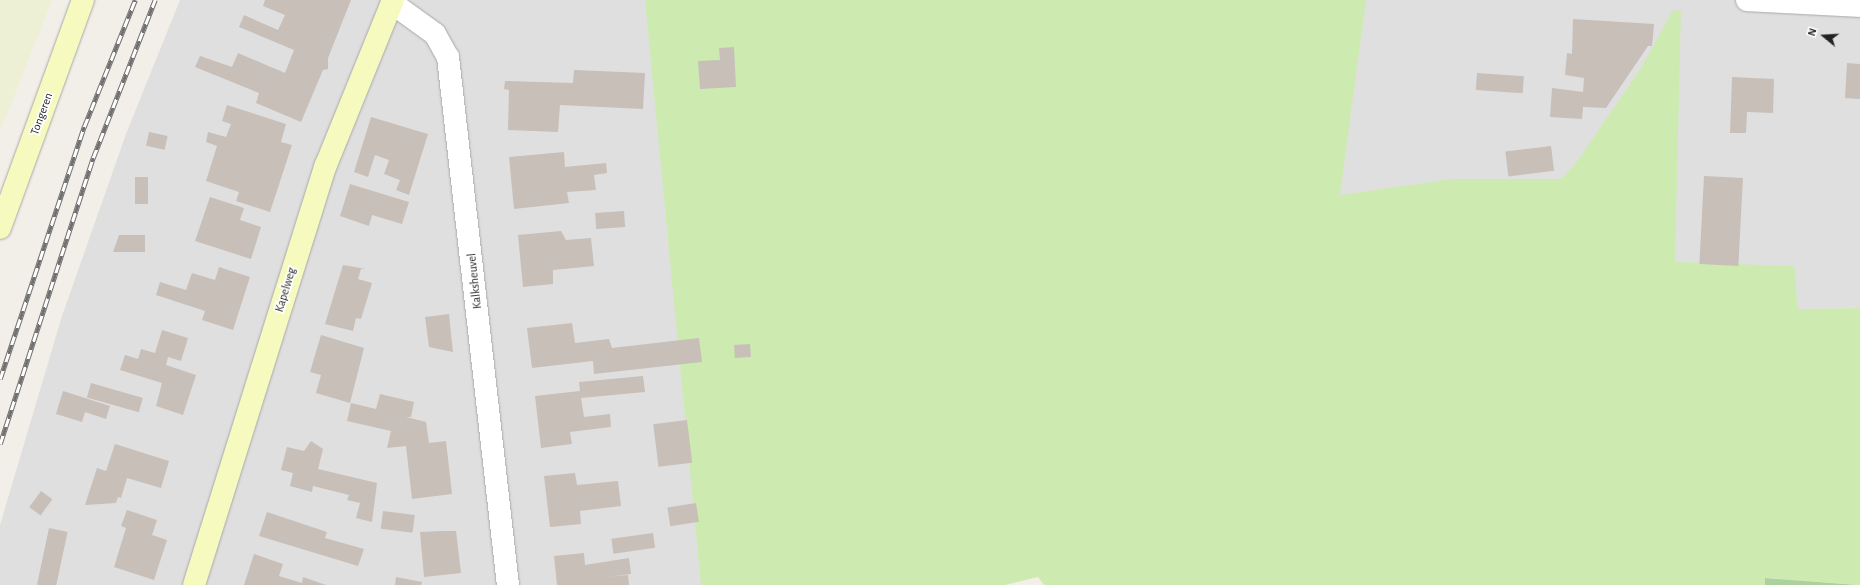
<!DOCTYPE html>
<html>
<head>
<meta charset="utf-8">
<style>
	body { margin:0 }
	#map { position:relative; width:1860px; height:585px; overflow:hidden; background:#f2efe9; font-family:"Alegreya Sans",sans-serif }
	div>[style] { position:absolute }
	.residential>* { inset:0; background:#e0dfdf }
	.farmland>* { inset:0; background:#eef0d5 }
	.grass>* { inset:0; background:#cdebb0 }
	.forest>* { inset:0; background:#add19e }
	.building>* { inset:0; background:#c7bfb8; transform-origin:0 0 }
	.roads { filter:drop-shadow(0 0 1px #a9a9a9) drop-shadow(0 0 1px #a9a9a9) }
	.street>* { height:22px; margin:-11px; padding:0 11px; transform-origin:11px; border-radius:11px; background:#fff }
	.secondary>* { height:22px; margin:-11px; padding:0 11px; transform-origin:11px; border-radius:11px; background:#f7fabf }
	.rail>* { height:4.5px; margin-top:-2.25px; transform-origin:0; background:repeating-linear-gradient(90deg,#fff 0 9px,#707070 0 18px); box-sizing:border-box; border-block:1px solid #707070 }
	span { translate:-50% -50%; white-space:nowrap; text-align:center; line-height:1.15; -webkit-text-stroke:3.5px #fff; paint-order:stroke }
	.street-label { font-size:12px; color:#222 }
	.north { position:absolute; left:1804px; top:16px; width:40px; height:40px; -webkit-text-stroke:3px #fff; paint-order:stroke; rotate:288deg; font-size:11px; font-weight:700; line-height:16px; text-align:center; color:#222 }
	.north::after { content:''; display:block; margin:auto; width:14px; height:18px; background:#222; clip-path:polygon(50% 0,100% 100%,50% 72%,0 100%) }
</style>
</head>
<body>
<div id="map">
	<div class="residential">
		<div style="clip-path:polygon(180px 0,824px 0,851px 585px,0 585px,0 525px,62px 316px,126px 134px)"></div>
		<div style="clip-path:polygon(1323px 0,1860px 0,1860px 308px,1797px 309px,1319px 233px)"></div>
	</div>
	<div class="farmland">
		<div style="clip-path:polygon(0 0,52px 0,0 132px)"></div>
	</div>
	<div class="grass">
		<div style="clip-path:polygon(645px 0,1366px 0,1340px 195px,1452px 179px,1561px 179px,1576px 163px,1641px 68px,1673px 10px,1681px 11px,1675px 262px,1794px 266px,1798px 309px,1860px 308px,1860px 585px,1765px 578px,1765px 585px,1044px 585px,1038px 577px,1005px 585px,701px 585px)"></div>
	</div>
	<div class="forest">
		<div style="clip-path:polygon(1765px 578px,1858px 585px,1765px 585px)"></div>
	</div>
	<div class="building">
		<div style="clip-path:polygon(265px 0,351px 0,328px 58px,328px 69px,323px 70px,301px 122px,256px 103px,259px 93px,195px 67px,200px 56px,232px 67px,238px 53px,285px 73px,294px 50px,239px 27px,244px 15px,278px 30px,285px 15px,263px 6px)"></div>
		<div style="clip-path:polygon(1573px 19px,1654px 24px,1652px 46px,1648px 46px,1606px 108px,1583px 107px,1582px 119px,1550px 117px,1552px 88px,1583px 92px,1584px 78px,1565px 75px,1567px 53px,1572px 54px)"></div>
		<div style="clip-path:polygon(734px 47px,736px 87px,700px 89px,698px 61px,720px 60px,719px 48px)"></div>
		<div style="clip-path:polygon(1847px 63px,1860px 64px,1860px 99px,1845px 98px)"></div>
		<div style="clip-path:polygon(574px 70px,645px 73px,643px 109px,560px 105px,558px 132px,508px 130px,509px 90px,504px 89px,505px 81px,573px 83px)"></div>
		<div style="left:1477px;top:73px;width:47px;height:17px;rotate:4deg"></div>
		<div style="clip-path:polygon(1732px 77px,1774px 79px,1773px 113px,1747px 112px,1746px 133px,1730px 133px)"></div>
		<div style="clip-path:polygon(227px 105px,286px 124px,281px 142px,292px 145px,270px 212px,236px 201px,239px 192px,206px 181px,217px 146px,206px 142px,208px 132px,226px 137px,231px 124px,222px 121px)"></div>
		<div style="clip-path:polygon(371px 117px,428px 134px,409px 195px,396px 190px,400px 180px,384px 174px,389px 160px,375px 155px,368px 177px,354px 172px)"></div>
		<div style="left:149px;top:132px;width:19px;height:14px;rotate:12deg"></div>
		<div style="left:1551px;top:146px;width:25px;height:46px;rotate:83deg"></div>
		<div style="clip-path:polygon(564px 152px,565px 167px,606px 163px,607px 173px,594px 175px,596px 190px,567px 192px,569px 203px,514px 209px,509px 157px)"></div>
		<div style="left:1704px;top:176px;width:39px;height:88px;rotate:3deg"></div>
		<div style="left:135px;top:177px;width:13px;height:27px"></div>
		<div style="clip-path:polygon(350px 184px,409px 202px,402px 224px,372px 215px,369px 226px,340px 216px)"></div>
		<div style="clip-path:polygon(210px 197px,244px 208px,240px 220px,261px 227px,251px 259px,195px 241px)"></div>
		<div style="left:624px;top:211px;width:16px;height:29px;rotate:86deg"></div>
		<div style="clip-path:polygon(561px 231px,566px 240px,591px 238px,594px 266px,553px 270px,553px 284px,523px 287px,518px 235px)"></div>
		<div style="clip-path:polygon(119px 235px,145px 235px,145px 252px,113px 252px)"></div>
		<div style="clip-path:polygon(343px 265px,366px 269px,361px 269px,358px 279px,372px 283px,361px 319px,356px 318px,353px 331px,325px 324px)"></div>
		<div style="clip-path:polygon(219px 267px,250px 277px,233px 330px,202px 320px,205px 311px,156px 295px,160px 282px,186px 290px,192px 273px,215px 280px)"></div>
		<div style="clip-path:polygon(449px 314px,453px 352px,429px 347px,425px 317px)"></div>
		<div style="clip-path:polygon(572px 323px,575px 343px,609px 339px,612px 348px,699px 338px,702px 362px,594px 374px,593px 361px,532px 368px,527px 328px)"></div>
		<div style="clip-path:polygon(162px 330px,188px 338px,181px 361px,168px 357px,166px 365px,196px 375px,183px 415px,156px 406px,162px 383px,120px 370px,125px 355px,138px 359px,141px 349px,155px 353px)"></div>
		<div style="clip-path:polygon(321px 335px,364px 348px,350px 403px,316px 393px,321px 375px,310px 372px)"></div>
		<div style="left:750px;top:344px;width:13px;height:16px;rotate:86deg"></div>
		<div style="clip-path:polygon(643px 376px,645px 392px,581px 398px,584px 417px,610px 414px,611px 427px,570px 432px,572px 444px,541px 448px,535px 396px,580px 391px,579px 382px)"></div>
		<div style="left:91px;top:383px;width:54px;height:15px;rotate:16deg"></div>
		<div style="clip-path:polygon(63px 391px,110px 406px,106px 419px,85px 412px,82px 422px,56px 414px)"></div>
		<div style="clip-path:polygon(380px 394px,414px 402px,411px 417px,406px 417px,426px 422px,429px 443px,446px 441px,452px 494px,412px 499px,406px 446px,387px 448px,391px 431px,347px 421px,351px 403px,376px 409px)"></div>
		<div style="left:687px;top:420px;width:43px;height:34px;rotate:83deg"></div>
		<div style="clip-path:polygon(311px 441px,323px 449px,318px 469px,377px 483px,372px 522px,356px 518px,360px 503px,347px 500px,349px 495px,313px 486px,312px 492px,290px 486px,293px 473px,281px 470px,287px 447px,304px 451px)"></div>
		<div style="clip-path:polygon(115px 444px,169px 461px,161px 488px,127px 478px,121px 498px,118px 497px,116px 503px,85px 505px,97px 468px,106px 471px)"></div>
		<div style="clip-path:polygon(575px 473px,577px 485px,618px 481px,621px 506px,580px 511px,581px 524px,550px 527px,544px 476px)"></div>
		<div style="left:41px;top:491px;width:14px;height:20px;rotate:36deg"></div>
		<div style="left:696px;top:503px;width:19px;height:29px;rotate:81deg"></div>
		<div style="clip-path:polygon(127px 510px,157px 520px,152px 535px,167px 540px,154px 580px,114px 567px,126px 528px,121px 526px)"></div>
		<div style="left:383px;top:511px;width:32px;height:18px;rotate:7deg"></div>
		<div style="clip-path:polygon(267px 512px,327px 532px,325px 538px,364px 549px,358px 566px,259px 536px)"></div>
		<div style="left:49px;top:528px;width:19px;height:58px;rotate:12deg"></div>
		<div style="clip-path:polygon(442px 531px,456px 531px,461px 573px,424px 577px,420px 532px)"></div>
		<div style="left:653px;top:533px;width:15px;height:42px;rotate:82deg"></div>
		<div style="clip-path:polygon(584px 553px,585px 565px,629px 558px,631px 574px,607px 577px,628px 575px,629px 585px,557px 585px,554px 556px)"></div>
		<div style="clip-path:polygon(254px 554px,283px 564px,279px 576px,302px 583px,303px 577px,326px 585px,244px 585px)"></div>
		<div style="clip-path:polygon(396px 577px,422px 582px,421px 585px,395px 585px)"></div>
	</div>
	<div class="roads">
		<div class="street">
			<div style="left:1747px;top:0;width:113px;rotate:3deg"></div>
			<div style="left:392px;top:3px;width:53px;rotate:35.8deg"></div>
			<div style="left:435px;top:34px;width:26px;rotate:61deg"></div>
			<div style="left:448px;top:57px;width:531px;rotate:83.52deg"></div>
		</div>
		<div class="secondary">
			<div style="left:0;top:228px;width:243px;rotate:-70deg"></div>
			<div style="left:194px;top:585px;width:440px;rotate:-72.6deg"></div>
			<div style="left:326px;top:165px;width:178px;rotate:-67.9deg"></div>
		</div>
	</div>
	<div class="rail">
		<div style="left:0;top:379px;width:266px;rotate:-71.6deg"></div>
		<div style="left:84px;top:127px;width:137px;rotate:-68.1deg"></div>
		<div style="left:0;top:444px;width:301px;rotate:-72deg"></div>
		<div style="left:93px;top:158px;width:170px;rotate:-68.6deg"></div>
	</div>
	<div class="street-label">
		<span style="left:42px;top:114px;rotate:-70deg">Tongeren</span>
		<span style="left:475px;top:281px;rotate:-96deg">Kalksheuvel</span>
		<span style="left:286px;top:290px;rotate:-73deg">Kapelweg</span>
	</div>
	<div class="north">N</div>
</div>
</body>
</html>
